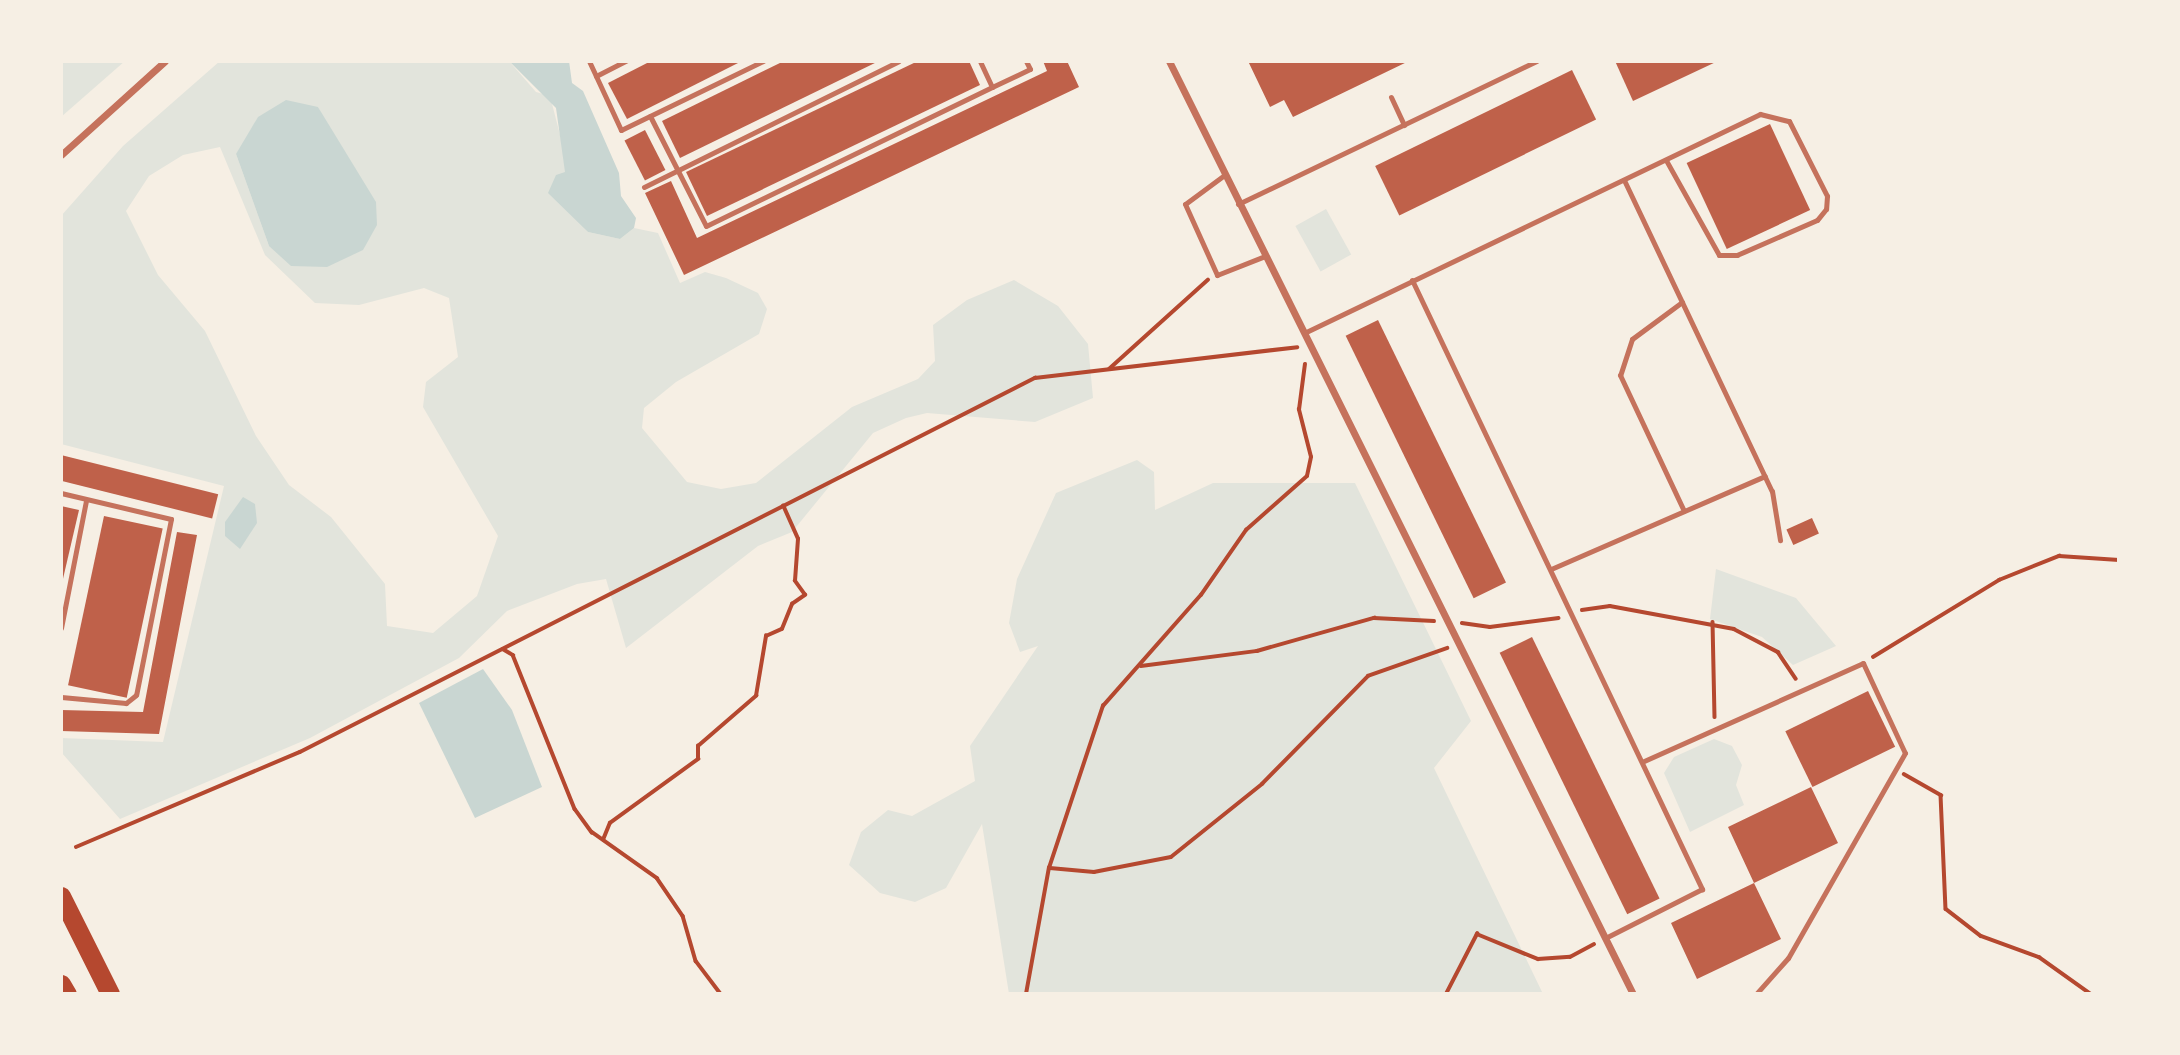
<!DOCTYPE html>
<html>
<head>
<meta charset="utf-8">
<style>
	body { margin:0 }
	#map { position:relative; width:2180px; height:1055px; overflow:hidden; background:#f6efe4; font-family:Helvetica,sans-serif }
	div>[style] { position:absolute }
	.green>* { inset:0; background:#e2e4dc; transform-origin:0 0 }
	.water>* { inset:0; background:#c9d6d2 }
	.building>* { inset:0; background:#bf614a; transform-origin:0 0 }
	.path>* { height:3.5px; margin:-1.75px; padding:0 1.75px; transform-origin:1.75px; border-radius:1.75px; background:#b5482f }
	.service>* { height:5px; margin:-2.5px; padding:0 2.5px; transform-origin:2.5px; border-radius:2.5px; background:#c5725c }
	.minor>* { height:7px; margin:-3.5px; padding:0 3.5px; transform-origin:3.5px; border-radius:3.5px; background:#c5725c }
	.trunk>* { height:19px; margin:-9.5px; padding:0 9.5px; transform-origin:9.5px; border-radius:9.5px; background:#b5482f }
	span { translate:-50% -50%; white-space:nowrap; text-align:center; line-height:1.15; -webkit-text-stroke:7px #f6efe4; paint-order:stroke }
	.frame { position:absolute; inset:0; border:63px solid #f6efe4; pointer-events:none }
</style>
</head>
<body>
<div id="map">
	<div class="green">
		<div style="clip-path:polygon(61px 61px,125px 61px,61px 117px)"></div>
		<div style="clip-path:polygon(evenodd,220px 61px,509px 61px,536px 92px,550px 96px,566px 158px,564px 205px,588px 232px,620px 239px,634px 228px,658px 233px,680px 283px,705px 272px,726px 278px,758px 293px,767px 309px,759px 334px,676px 382px,644px 408px,642px 428px,687px 482px,721px 489px,756px 483px,852px 407px,918px 379px,935px 361px,933px 325px,967px 300px,1014px 280px,1058px 306px,1088px 344px,1093px 398px,1035px 422px,927px 413px,906px 418px,873px 433px,792px 532px,758px 546px,626px 648px,606px 579px,577px 584px,507px 611px,459px 658px,310px 738px,120px 819px,61px 752px,61px 738px,163px 742px,224px 486px,61px 444px,61px 216px,123px 146px,220px 61px,318px 107px,340px 151px,269px 246px,236px 154px,318px 107px,220px 61px,220px 147px,265px 255px,315px 303px,359px 305px,424px 288px,449px 298px,458px 357px,426px 382px,423px 407px,498px 536px,477px 596px,433px 633px,387px 626px,385px 584px,331px 517px,289px 485px,256px 436px,205px 331px,158px 275px,126px 211px,149px 176px,183px 155px,220px 147px)"></div>
		<div style="left:1326px;top:209px;width:52px;height:35px;rotate:61deg"></div>
		<div style="clip-path:polygon(1137px 460px,1154px 472px,1155px 510px,1213px 483px,1355px 483px,1471px 721px,1434px 768px,1543px 994px,1009px 994px,982px 824px,946px 888px,915px 902px,880px 893px,849px 865px,861px 832px,888px 810px,912px 816px,975px 781px,970px 746px,1038px 646px,1020px 652px,1009px 623px,1017px 579px,1056px 493px)"></div>
		<div style="clip-path:polygon(1716px 569px,1796px 598px,1836px 646px,1793px 665px,1762px 637px,1710px 619px)"></div>
		<div style="clip-path:polygon(1714px 739px,1732px 746px,1742px 765px,1736px 785px,1744px 805px,1690px 832px,1664px 773px,1674px 757px)"></div>
	</div>
	<div class="water">
		<div style="clip-path:polygon(509px 61px,569px 61px,572px 83px,583px 91px,619px 173px,621px 196px,636px 218px,634px 228px,620px 239px,588px 232px,548px 193px,556px 175px,565px 172px,556px 108px)"></div>
		<div style="clip-path:polygon(286px 100px,318px 107px,376px 202px,377px 225px,363px 250px,327px 267px,291px 266px,269px 246px,236px 154px,258px 117px)"></div>
		<div style="clip-path:polygon(243px 497px,255px 504px,257px 523px,240px 549px,225px 536px,225px 522px)"></div>
		<div style="clip-path:polygon(483px 669px,512px 710px,542px 787px,475px 818px,419px 703px)"></div>
	</div>
	<div class="building">
		<div style="clip-path:polygon(651px 61px,742px 61px,627px 119px,608px 83px)"></div>
		<div style="clip-path:polygon(784px 61px,879px 61px,680px 158px,662px 121px)"></div>
		<div style="clip-path:polygon(918px 61px,969px 61px,980px 85px,707px 216px,686px 172px)"></div>
		<div style="clip-path:polygon(1043px 61px,1067px 61px,1079px 87px,684px 275px,645px 193px,671px 181px,697px 238px,1047px 71px)"></div>
		<div style="clip-path:polygon(1248px 61px,1409px 61px,1293px 117px,1284px 100px,1270px 107px)"></div>
		<div style="clip-path:polygon(1615px 61px,1718px 61px,1633px 101px)"></div>
		<div style="left:1572px;top:70px;width:55px;height:219px;rotate:64deg"></div>
		<div style="left:1770px;top:124px;width:95px;height:92px;rotate:65deg"></div>
		<div style="left:645px;top:130px;width:45px;height:23px;rotate:63deg"></div>
		<div style="left:1378px;top:320px;width:292px;height:36px;rotate:64deg"></div>
		<div style="left:61px;top:455px;width:162px;height:25px;rotate:14deg"></div>
		<div style="clip-path:polygon(61px 506px,79px 510px,62px 583px,61px 583px)"></div>
		<div style="left:104px;top:516px;width:60px;height:173px;rotate:12deg"></div>
		<div style="left:1812px;top:518px;width:17px;height:28px;rotate:66deg"></div>
		<div style="clip-path:polygon(177px 532px,197px 535px,159px 734px,61px 731px,61px 710px,143px 712px)"></div>
		<div style="left:1532px;top:637px;width:291px;height:36px;rotate:64deg"></div>
		<div style="left:1868px;top:691px;width:62px;height:92px;rotate:64deg"></div>
		<div style="clip-path:polygon(1811px 787px,1838px 843px,1754px 883px,1781px 939px,1697px 979px,1671px 923px,1754px 883px,1728px 827px)"></div>
	</div>
	<div class="path">
		<div style="left:1109px;top:369px;width:133px;rotate:-42deg"></div>
		<div style="left:1582px;top:610px;width:28px;rotate:-8deg"></div>
		<div style="left:1610px;top:606px;width:126px;rotate:10.5deg"></div>
		<div style="left:1734px;top:629px;width:50px;rotate:27.6deg"></div>
		<div style="left:1778px;top:652px;width:32px;rotate:56deg"></div>
		<div style="left:1713px;top:622px;width:95px;rotate:88.8deg"></div>
		<div style="left:1462px;top:623px;width:28px;rotate:8deg"></div>
		<div style="left:1490px;top:627px;width:69px;rotate:-7.5deg"></div>
		<div style="left:503px;top:649px;width:12px;rotate:31deg"></div>
		<div style="left:513px;top:655px;width:166px;rotate:68.1deg"></div>
		<div style="left:575px;top:809px;width:29px;rotate:54deg"></div>
		<div style="left:592px;top:832px;width:80px;rotate:35.3deg"></div>
		<div style="left:657px;top:878px;width:46px;rotate:55.6deg"></div>
		<div style="left:683px;top:916px;width:47px;rotate:73.9deg"></div>
		<div style="left:696px;top:961px;width:41px;rotate:52.9deg"></div>
		<div style="left:1873px;top:657px;width:148px;rotate:-31.4deg"></div>
		<div style="left:1999px;top:580px;width:65px;rotate:-21.8deg"></div>
		<div style="left:2059px;top:556px;width:60px;rotate:3.8deg"></div>
		<div style="left:1141px;top:666px;width:117px;rotate:-7.4deg"></div>
		<div style="left:1257px;top:651px;width:122px;rotate:-15.8deg"></div>
		<div style="left:1374px;top:618px;width:60px;rotate:2.9deg"></div>
		<div style="left:1904px;top:774px;width:43px;rotate:29.6deg"></div>
		<div style="left:1941px;top:795px;width:114px;rotate:87.5deg"></div>
		<div style="left:1946px;top:909px;width:44px;rotate:37.6deg"></div>
		<div style="left:1981px;top:936px;width:62px;rotate:19.9deg"></div>
		<div style="left:2039px;top:957px;width:64px;rotate:35.4deg"></div>
		<div style="left:603px;top:840px;width:18px;rotate:-68deg"></div>
		<div style="left:610px;top:823px;width:109px;rotate:-36deg"></div>
		<div style="left:698px;top:759px;width:13px;rotate:-90deg"></div>
		<div style="left:698px;top:746px;width:77px;rotate:-40.8deg"></div>
		<div style="left:756px;top:696px;width:61px;rotate:-80.5deg"></div>
		<div style="left:766px;top:636px;width:17px;rotate:-24deg"></div>
		<div style="left:782px;top:629px;width:27px;rotate:-68deg"></div>
		<div style="left:792px;top:604px;width:16px;rotate:-35deg"></div>
		<div style="left:805px;top:595px;width:17px;rotate:-126deg"></div>
		<div style="left:795px;top:581px;width:42px;rotate:-85.9deg"></div>
		<div style="left:798px;top:539px;width:36px;rotate:-114deg"></div>
		<div style="left:76px;top:847px;width:243px;rotate:-23deg"></div>
		<div style="left:300px;top:752px;width:825px;rotate:-26.97deg"></div>
		<div style="left:1035px;top:378px;width:264px;rotate:-6.7deg"></div>
		<div style="left:1050px;top:868px;width:44px;rotate:5.2deg"></div>
		<div style="left:1094px;top:872px;width:78px;rotate:-11deg"></div>
		<div style="left:1171px;top:857px;width:117px;rotate:-38.7deg"></div>
		<div style="left:1262px;top:784px;width:151px;rotate:-45.5deg"></div>
		<div style="left:1368px;top:676px;width:84px;rotate:-19.5deg"></div>
		<div style="left:1026px;top:994px;width:128px;rotate:-79.7deg"></div>
		<div style="left:1049px;top:868px;width:171px;rotate:-71.6deg"></div>
		<div style="left:1103px;top:706px;width:148px;rotate:-48.6deg"></div>
		<div style="left:1201px;top:595px;width:79px;rotate:-55.3deg"></div>
		<div style="left:1246px;top:530px;width:81px;rotate:-41.5deg"></div>
		<div style="left:1307px;top:476px;width:19px;rotate:-78deg"></div>
		<div style="left:1311px;top:457px;width:49px;rotate:-104.3deg"></div>
		<div style="left:1299px;top:410px;width:46px;rotate:-82.6deg"></div>
		<div style="left:1446px;top:994px;width:68px;rotate:-62.7deg"></div>
		<div style="left:1477px;top:934px;width:66px;rotate:22.3deg"></div>
		<div style="left:1538px;top:959px;width:32px;rotate:-4deg"></div>
		<div style="left:1570px;top:957px;width:27px;rotate:-28deg"></div>
	</div>
	<div class="service">
		<div style="left:589px;top:61px;width:76px;rotate:65.1deg"></div>
		<div style="left:621px;top:130px;width:158px;rotate:-25.9deg"></div>
		<div style="left:596px;top:76px;width:34px;rotate:-27deg"></div>
		<div style="left:992px;top:87px;width:42px;rotate:-25.3deg"></div>
		<div style="left:1030px;top:69px;width:9px;rotate:-117deg"></div>
		<div style="left:1391px;top:97px;width:31px;rotate:65deg"></div>
		<div style="left:650px;top:116px;width:123px;rotate:63deg"></div>
		<div style="left:706px;top:226px;width:318px;rotate:-25.9deg"></div>
		<div style="left:992px;top:87px;width:29px;rotate:-115deg"></div>
		<div style="left:1223px;top:176px;width:47px;rotate:143.6deg"></div>
		<div style="left:1185px;top:204px;width:78px;rotate:65.7deg"></div>
		<div style="left:1217px;top:275px;width:52px;rotate:-21.6deg"></div>
		<div style="left:1624px;top:180px;width:344px;rotate:64.6deg"></div>
		<div style="left:1772px;top:491px;width:50px;rotate:80.7deg"></div>
		<div style="left:644px;top:187px;width:284px;rotate:-26.3deg"></div>
		<div style="left:1238px;top:204px;width:331px;rotate:-25.6deg"></div>
		<div style="left:1412px;top:280px;width:675px;rotate:64.54deg"></div>
		<div style="left:1702px;top:889px;width:109px;rotate:153.2deg"></div>
		<div style="left:1682px;top:302px;width:62px;rotate:143.5deg"></div>
		<div style="left:1632px;top:339px;width:38px;rotate:108deg"></div>
		<div style="left:1620px;top:375px;width:150px;rotate:64.8deg"></div>
		<div style="left:1304px;top:333px;width:506px;rotate:-25.65deg"></div>
		<div style="left:1760px;top:114px;width:30px;rotate:14deg"></div>
		<div style="left:1789px;top:121px;width:84px;rotate:63.1deg"></div>
		<div style="left:1827px;top:196px;width:13px;rotate:94deg"></div>
		<div style="left:1826px;top:209px;width:14px;rotate:129deg"></div>
		<div style="left:1817px;top:220px;width:87px;rotate:156.4deg"></div>
		<div style="left:1737px;top:255px;width:18px;rotate:180deg"></div>
		<div style="left:1719px;top:255px;width:107px;rotate:-119.2deg"></div>
		<div style="left:61px;top:493px;width:113px;rotate:13.3deg"></div>
		<div style="left:171px;top:519px;width:179px;rotate:101.2deg"></div>
		<div style="left:136px;top:695px;width:13px;rotate:141deg"></div>
		<div style="left:126px;top:703px;width:65px;rotate:-174.7deg"></div>
		<div style="left:1551px;top:569px;width:233px;rotate:-23.5deg"></div>
		<div style="left:61px;top:628px;width:130px;rotate:-78.9deg"></div>
		<div style="left:1644px;top:761px;width:240px;rotate:-24.1deg"></div>
		<div style="left:1863px;top:663px;width:99px;rotate:65deg"></div>
		<div style="left:1905px;top:753px;width:236px;rotate:119.7deg"></div>
		<div style="left:1788px;top:958px;width:48px;rotate:131.6deg"></div>
	</div>
	<div class="minor">
		<div style="left:1169px;top:61px;width:1042px;rotate:63.56deg"></div>
		<div style="left:61px;top:155px;width:140px;rotate:-42.1deg"></div>
	</div>
	<div class="trunk">
		<div style="left:61px;top:896px;width:110px;rotate:63.4deg"></div>
		<div style="left:61px;top:984px;width:12px;rotate:59deg"></div>
	</div>
	<div class="frame"></div>
</div>
</body>
</html>
